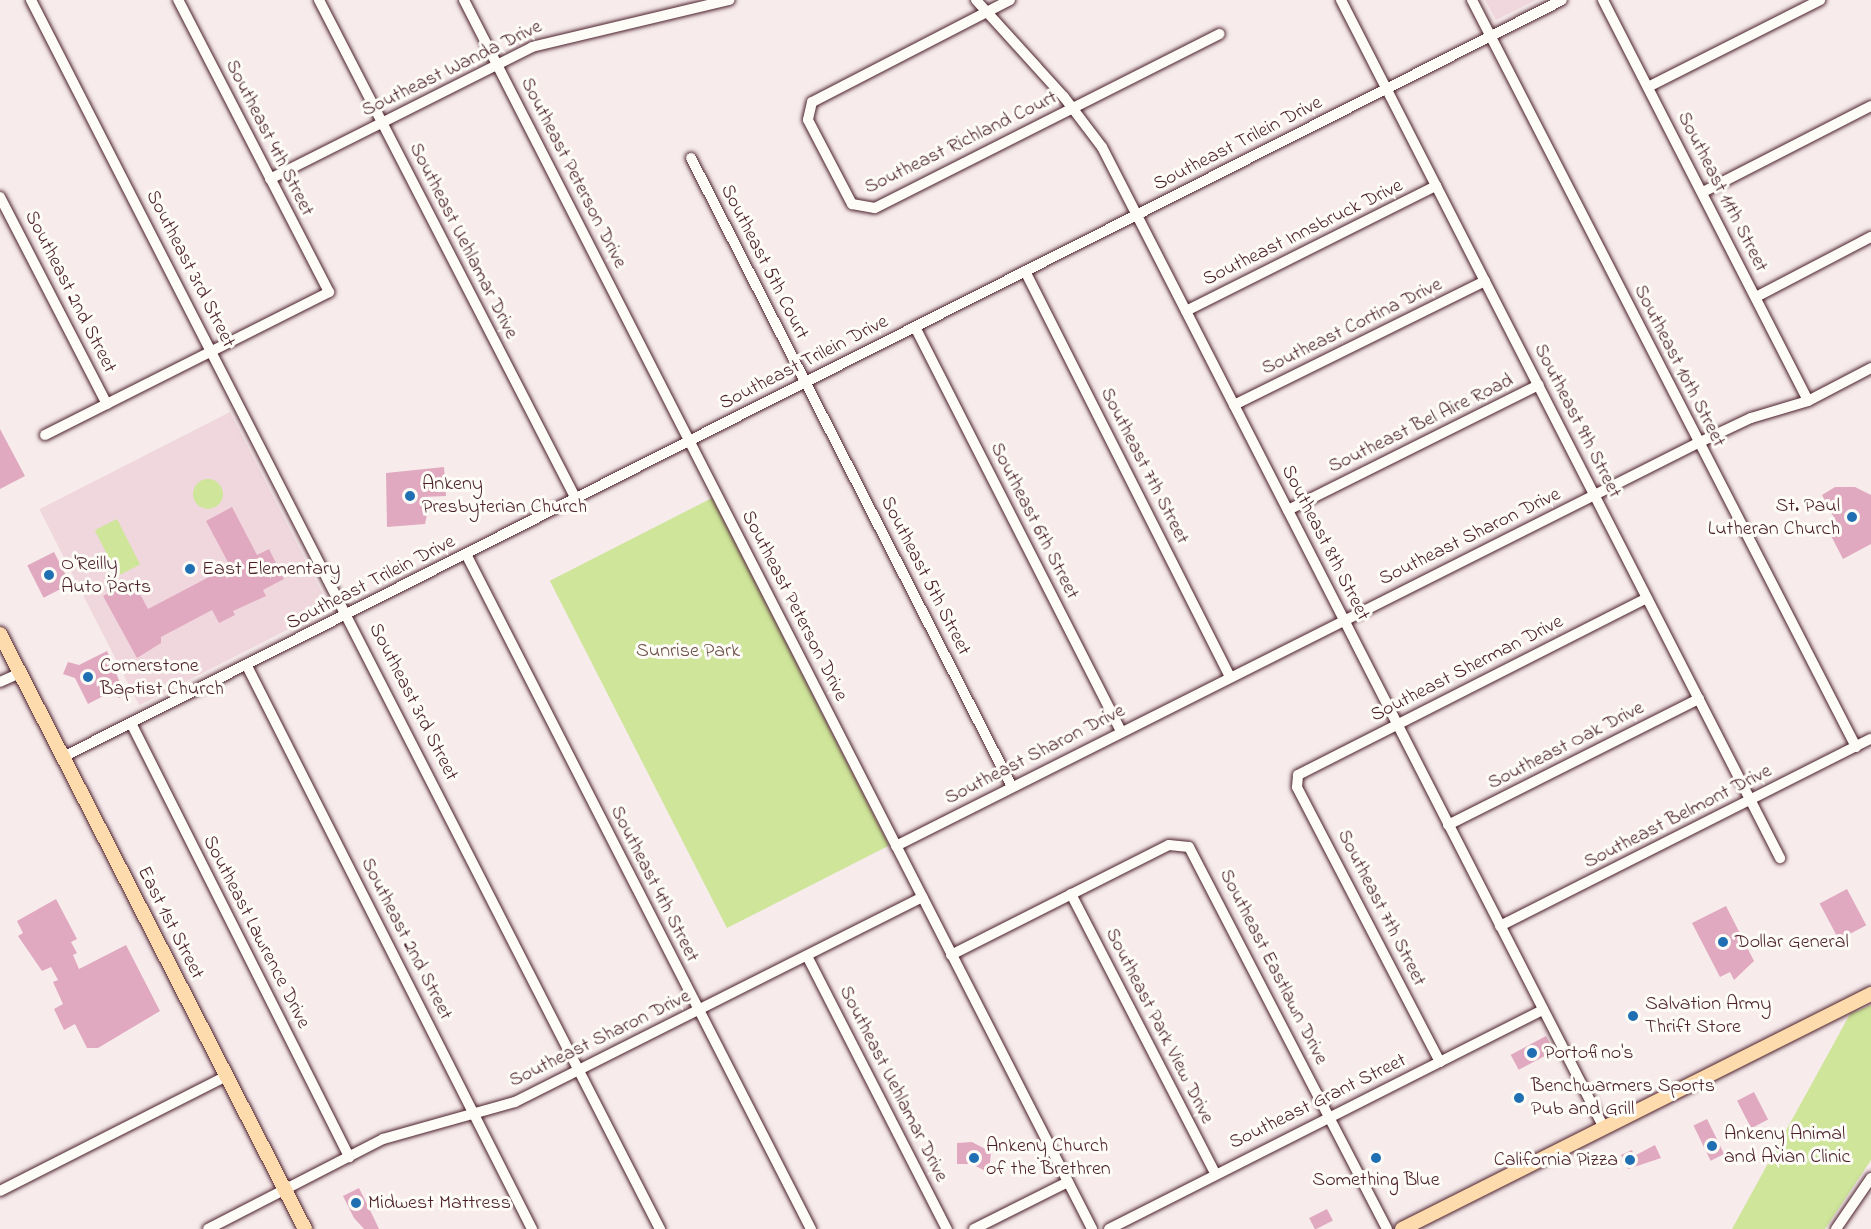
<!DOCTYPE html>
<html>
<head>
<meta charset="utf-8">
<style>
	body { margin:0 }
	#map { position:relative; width:1871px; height:1229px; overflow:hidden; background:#f7ebec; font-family:"Indie Flower",sans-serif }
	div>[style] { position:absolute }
	.built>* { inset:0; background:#f0d7de; transform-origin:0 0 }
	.green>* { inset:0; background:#cee59a; transform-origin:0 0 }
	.round { border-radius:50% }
	.building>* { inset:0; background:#e0a9bf; transform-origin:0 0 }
	.roads { filter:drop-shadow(0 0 2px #4a1f2b) drop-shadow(0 0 2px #4a1f2b) }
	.minor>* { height:10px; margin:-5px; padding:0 5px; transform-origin:5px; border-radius:5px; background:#fdfcf7 }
	.major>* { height:14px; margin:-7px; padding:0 7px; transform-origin:7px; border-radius:7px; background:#fedbac }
	.dots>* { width:16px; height:16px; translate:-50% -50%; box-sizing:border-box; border:3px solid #fdfcf7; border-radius:50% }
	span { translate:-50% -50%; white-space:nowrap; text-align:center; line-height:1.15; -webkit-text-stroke:6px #fdfcf7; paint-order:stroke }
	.street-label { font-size:20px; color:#4a1f2b }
	.poi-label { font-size:20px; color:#4a1f2b }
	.left { translate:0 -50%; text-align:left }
	.right { translate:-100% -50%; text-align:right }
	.park-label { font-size:20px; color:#6b5047 }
</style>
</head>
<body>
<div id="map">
	<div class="built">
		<div style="clip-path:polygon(1485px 0,1536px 0,1496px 20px)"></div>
		<div style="left:230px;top:412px;width:220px;height:214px;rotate:63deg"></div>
	</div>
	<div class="green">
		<div class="round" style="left:193px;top:479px;width:30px;height:30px"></div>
		<div style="left:712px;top:498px;width:390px;height:182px;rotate:63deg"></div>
		<div style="left:117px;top:519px;width:51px;height:25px;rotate:63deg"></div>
		<div style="clip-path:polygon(1871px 1005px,1871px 1160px,1825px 1229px,1732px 1229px,1850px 1014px)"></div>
	</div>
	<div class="building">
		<div style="clip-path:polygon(0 429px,25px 476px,0 489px)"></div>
		<div style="clip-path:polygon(444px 467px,446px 496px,422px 497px,428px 510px,425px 524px,387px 527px,386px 473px)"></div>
		<div style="clip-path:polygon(1835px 487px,1855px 487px,1871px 495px,1871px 544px,1843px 559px,1828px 530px,1838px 525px,1822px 495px)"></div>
		<div style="clip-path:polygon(232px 507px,257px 555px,269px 549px,284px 579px,263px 590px,266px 596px,233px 611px,235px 615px,219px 623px,212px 610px,161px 637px,161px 643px,137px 658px,103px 596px,126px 584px,131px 594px,138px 590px,148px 609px,230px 566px,206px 521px)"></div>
		<div style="left:54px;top:552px;width:36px;height:30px;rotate:63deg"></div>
		<div style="clip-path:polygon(107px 651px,125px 695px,119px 698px,111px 692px,88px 704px,75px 678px,63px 674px,68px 662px,79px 665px)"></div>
		<div style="left:1847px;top:889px;width:41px;height:31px;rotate:62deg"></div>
		<div style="clip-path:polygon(56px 899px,77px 939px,71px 942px,77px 953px,73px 955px,79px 969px,126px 945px,160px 1011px,98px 1048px,87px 1048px,75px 1024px,64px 1030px,54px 1009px,63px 1004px,53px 982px,58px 980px,51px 967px,42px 971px,18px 936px,23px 933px,17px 921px)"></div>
		<div style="clip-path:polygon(1726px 906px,1754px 961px,1734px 980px,1730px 972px,1720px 977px,1692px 923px)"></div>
		<div style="left:1546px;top:1036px;width:17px;height:40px;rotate:62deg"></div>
		<div style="left:1754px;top:1092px;width:31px;height:19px;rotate:63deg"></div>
		<div style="left:1707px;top:1119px;width:39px;height:15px;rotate:64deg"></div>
		<div style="clip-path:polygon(972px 1142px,991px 1152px,989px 1173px,972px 1164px,957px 1164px,957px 1143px)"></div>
		<div style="clip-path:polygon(1655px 1145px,1661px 1158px,1628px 1169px,1621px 1155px,1632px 1150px,1634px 1156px)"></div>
		<div style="clip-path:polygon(359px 1188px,370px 1210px,379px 1229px,364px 1229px,354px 1218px,343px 1196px)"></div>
		<div style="left:1327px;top:1209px;width:13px;height:20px;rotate:63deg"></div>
	</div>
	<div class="roads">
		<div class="minor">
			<div style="left:31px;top:0;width:1381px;rotate:62.9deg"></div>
			<div style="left:319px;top:0;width:561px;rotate:62.75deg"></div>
			<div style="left:464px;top:0;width:1380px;rotate:62.93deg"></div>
			<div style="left:976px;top:0;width:131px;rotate:47.8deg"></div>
			<div style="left:1064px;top:97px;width:63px;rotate:52.8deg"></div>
			<div style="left:1102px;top:147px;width:1102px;rotate:62.9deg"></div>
			<div style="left:1010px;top:0;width:223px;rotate:152.7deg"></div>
			<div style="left:812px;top:102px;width:18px;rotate:103deg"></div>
			<div style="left:808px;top:120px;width:95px;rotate:62.4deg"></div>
			<div style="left:852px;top:204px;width:23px;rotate:10deg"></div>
			<div style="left:875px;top:208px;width:386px;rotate:-26.8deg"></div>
			<div style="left:1341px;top:0;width:964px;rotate:62.9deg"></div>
			<div style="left:1472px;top:0;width:840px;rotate:62.79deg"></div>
			<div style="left:1603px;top:0;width:450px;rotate:62.9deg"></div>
			<div style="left:1648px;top:87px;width:193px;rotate:-26.8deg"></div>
			<div style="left:691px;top:158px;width:706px;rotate:62.96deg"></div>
			<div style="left:270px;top:179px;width:293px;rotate:-26.7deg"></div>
			<div style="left:532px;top:47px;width:203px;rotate:-13.4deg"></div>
			<div style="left:1703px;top:192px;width:189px;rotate:-27.1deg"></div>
			<div style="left:0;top:197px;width:233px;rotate:62.7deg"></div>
			<div style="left:1025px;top:271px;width:454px;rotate:63.2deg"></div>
			<div style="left:1756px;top:297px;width:130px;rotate:-27.6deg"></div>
			<div style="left:1186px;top:311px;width:280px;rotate:-26.6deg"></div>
			<div style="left:915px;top:327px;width:454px;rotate:63deg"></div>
			<div style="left:1234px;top:405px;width:280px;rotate:-26.3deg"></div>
			<div style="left:45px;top:435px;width:318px;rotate:-26.7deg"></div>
			<div style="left:329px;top:292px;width:329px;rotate:-117.3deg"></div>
			<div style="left:1288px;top:510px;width:280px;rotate:-26.5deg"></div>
			<div style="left:466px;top:554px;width:758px;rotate:62.93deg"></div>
			<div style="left:247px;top:666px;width:631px;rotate:63.15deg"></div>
			<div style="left:0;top:682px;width:22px;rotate:-24deg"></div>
			<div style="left:131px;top:723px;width:486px;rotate:63.3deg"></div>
			<div style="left:63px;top:757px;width:1679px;rotate:-26.79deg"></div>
			<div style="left:1448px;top:825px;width:281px;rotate:-26.7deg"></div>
			<div style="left:896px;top:846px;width:898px;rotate:-26.68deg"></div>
			<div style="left:1698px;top:443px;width:59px;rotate:-25.3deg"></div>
			<div style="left:1751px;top:418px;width:59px;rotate:-16.6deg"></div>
			<div style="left:1808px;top:401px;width:71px;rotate:-27.6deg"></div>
			<div style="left:1071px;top:894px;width:314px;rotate:62.7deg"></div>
			<div style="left:1500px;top:926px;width:415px;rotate:-26.8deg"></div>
			<div style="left:951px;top:955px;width:244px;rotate:-26.8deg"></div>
			<div style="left:1169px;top:845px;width:20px;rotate:6deg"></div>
			<div style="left:1189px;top:847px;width:430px;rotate:62.6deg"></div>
			<div style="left:807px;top:956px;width:307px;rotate:62.9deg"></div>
			<div style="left:1440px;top:1062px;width:310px;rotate:-117.5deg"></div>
			<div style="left:1297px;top:787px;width:12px;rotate:-85deg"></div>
			<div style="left:1298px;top:775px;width:391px;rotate:-26.9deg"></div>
			<div style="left:0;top:1191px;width:254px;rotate:-26.9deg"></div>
			<div style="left:208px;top:1229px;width:197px;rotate:-27.2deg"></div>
			<div style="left:383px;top:1139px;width:137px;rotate:-15.7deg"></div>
			<div style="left:515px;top:1102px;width:456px;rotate:-26.7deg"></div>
			<div style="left:974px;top:1229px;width:105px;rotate:-26.6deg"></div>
			<div style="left:1109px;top:1229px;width:486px;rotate:-26.8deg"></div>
			<div style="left:1836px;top:1229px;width:62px;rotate:-55.5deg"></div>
		</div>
		<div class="major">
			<div style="left:0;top:634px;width:669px;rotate:62.86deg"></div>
			<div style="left:1402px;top:1229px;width:525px;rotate:-26.61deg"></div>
		</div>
	</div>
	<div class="dots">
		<div style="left:410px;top:496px;background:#1f6fb2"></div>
		<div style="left:1852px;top:517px;background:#1f6fb2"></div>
		<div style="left:190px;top:569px;background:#1f6fb2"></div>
		<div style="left:49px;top:575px;background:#1f6fb2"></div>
		<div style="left:88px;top:677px;background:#1f6fb2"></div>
		<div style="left:1723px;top:942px;background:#1f6fb2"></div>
		<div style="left:1633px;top:1016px;background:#1f6fb2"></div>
		<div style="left:1532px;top:1053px;background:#1f6fb2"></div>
		<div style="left:1519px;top:1098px;background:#1f6fb2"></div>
		<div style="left:1712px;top:1146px;background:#1f6fb2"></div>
		<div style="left:974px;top:1158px;background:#1f6fb2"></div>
		<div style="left:1376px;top:1158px;background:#1f6fb2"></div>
		<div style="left:1630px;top:1160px;background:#1f6fb2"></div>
		<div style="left:356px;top:1203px;background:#1f6fb2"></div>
	</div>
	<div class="street-label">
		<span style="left:452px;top:69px;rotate:-26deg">Southeast Wanda Drive</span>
		<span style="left:269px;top:138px;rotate:63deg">Southeast 4th Street</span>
		<span style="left:961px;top:143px;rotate:-26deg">Southeast Richland Court</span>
		<span style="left:1238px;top:144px;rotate:-27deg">Southeast Trilein Drive</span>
		<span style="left:573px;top:173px;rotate:63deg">Southeast Peterson Drive</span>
		<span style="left:1722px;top:192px;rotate:63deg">Southeast 11th Street</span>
		<span style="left:1303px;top:233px;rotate:-26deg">Southeast Innsbruck Drive</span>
		<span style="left:463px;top:241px;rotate:63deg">Southeast Uehlamar Drive</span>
		<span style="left:764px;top:262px;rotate:63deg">Southeast 5th Court</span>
		<span style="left:190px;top:269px;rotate:63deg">Southeast 3rd Street</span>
		<span style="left:70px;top:292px;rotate:63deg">Southeast 2nd Street</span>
		<span style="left:1352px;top:327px;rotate:-26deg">Southeast Cortina Drive</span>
		<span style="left:804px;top:363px;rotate:-27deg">Southeast Trilein Drive</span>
		<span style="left:1679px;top:366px;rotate:63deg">Southeast 10th Street</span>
		<span style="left:1577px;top:421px;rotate:63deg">Southeast 9th Street</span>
		<span style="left:1421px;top:424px;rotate:-26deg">Southeast Bel Aire Road</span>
		<span style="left:1144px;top:466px;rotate:63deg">Southeast 7th Street</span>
		<span style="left:1034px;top:521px;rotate:63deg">Southeast 6th Street</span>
		<span style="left:1470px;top:537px;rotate:-26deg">Southeast Sharon Drive</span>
		<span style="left:1325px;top:543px;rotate:63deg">Southeast 8th Street</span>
		<span style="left:925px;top:576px;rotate:63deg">Southeast 5th Street</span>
		<span style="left:371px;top:583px;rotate:-27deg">Southeast Trilein Drive</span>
		<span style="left:794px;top:606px;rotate:63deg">Southeast Peterson Drive</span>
		<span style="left:1467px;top:669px;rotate:-27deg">Southeast Sherman Drive</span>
		<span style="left:413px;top:702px;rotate:63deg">Southeast 3rd Street</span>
		<span style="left:1566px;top:746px;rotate:-27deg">Southeast Oak Drive</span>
		<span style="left:1035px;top:755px;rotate:-27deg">Southeast Sharon Drive</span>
		<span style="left:1678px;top:817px;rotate:-27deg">Southeast Belmont Drive</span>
		<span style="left:654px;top:884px;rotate:63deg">Southeast 4th Street</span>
		<span style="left:1381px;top:908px;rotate:63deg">Southeast 7th Street</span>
		<span style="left:170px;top:923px;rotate:63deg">East 1st Street</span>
		<span style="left:256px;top:932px;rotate:63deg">Southeast Lawrence Drive</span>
		<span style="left:406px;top:939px;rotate:63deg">Southeast 2nd Street</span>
		<span style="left:1273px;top:967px;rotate:63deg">Southeast Eastlawn Drive</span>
		<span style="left:1159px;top:1026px;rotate:63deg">Southeast Park View Drive</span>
		<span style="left:600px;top:1039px;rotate:-26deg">Southeast Sharon Drive</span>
		<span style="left:893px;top:1084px;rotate:63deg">Southeast Uehlamar Drive</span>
		<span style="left:1318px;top:1102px;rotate:-26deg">Southeast Grant Street</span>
	</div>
	<div class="poi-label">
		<span class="left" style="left:422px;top:496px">Ankeny<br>Presbyterian Church</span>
		<span class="right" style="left:1840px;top:518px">St. Paul<br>Lutheran Church</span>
		<span class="left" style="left:61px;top:576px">O'Reilly<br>Auto Parts</span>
		<span class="left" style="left:202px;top:569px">East Elementary</span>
		<span class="left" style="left:100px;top:678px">Cornerstone<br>Baptist Church</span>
		<span class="left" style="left:1735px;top:942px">Dollar General</span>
		<span class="left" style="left:1645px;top:1016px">Salvation Army<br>Thrift Store</span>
		<span class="left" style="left:1544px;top:1053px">Portofino's</span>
		<span class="left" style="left:1531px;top:1098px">Benchwarmers Sports<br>Pub and Grill</span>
		<span class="left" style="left:1724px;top:1146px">Ankeny Animal<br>and Avian Clinic</span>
		<span class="left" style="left:986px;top:1158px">Ankeny Church<br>of the Brethren</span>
		<span class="right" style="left:1618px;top:1160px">California Pizza</span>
		<span style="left:1376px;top:1180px">Something Blue</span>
		<span class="left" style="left:368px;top:1203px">Midwest Mattress</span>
	</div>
	<div class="park-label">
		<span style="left:688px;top:651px">Sunrise Park</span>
	</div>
</div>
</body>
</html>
